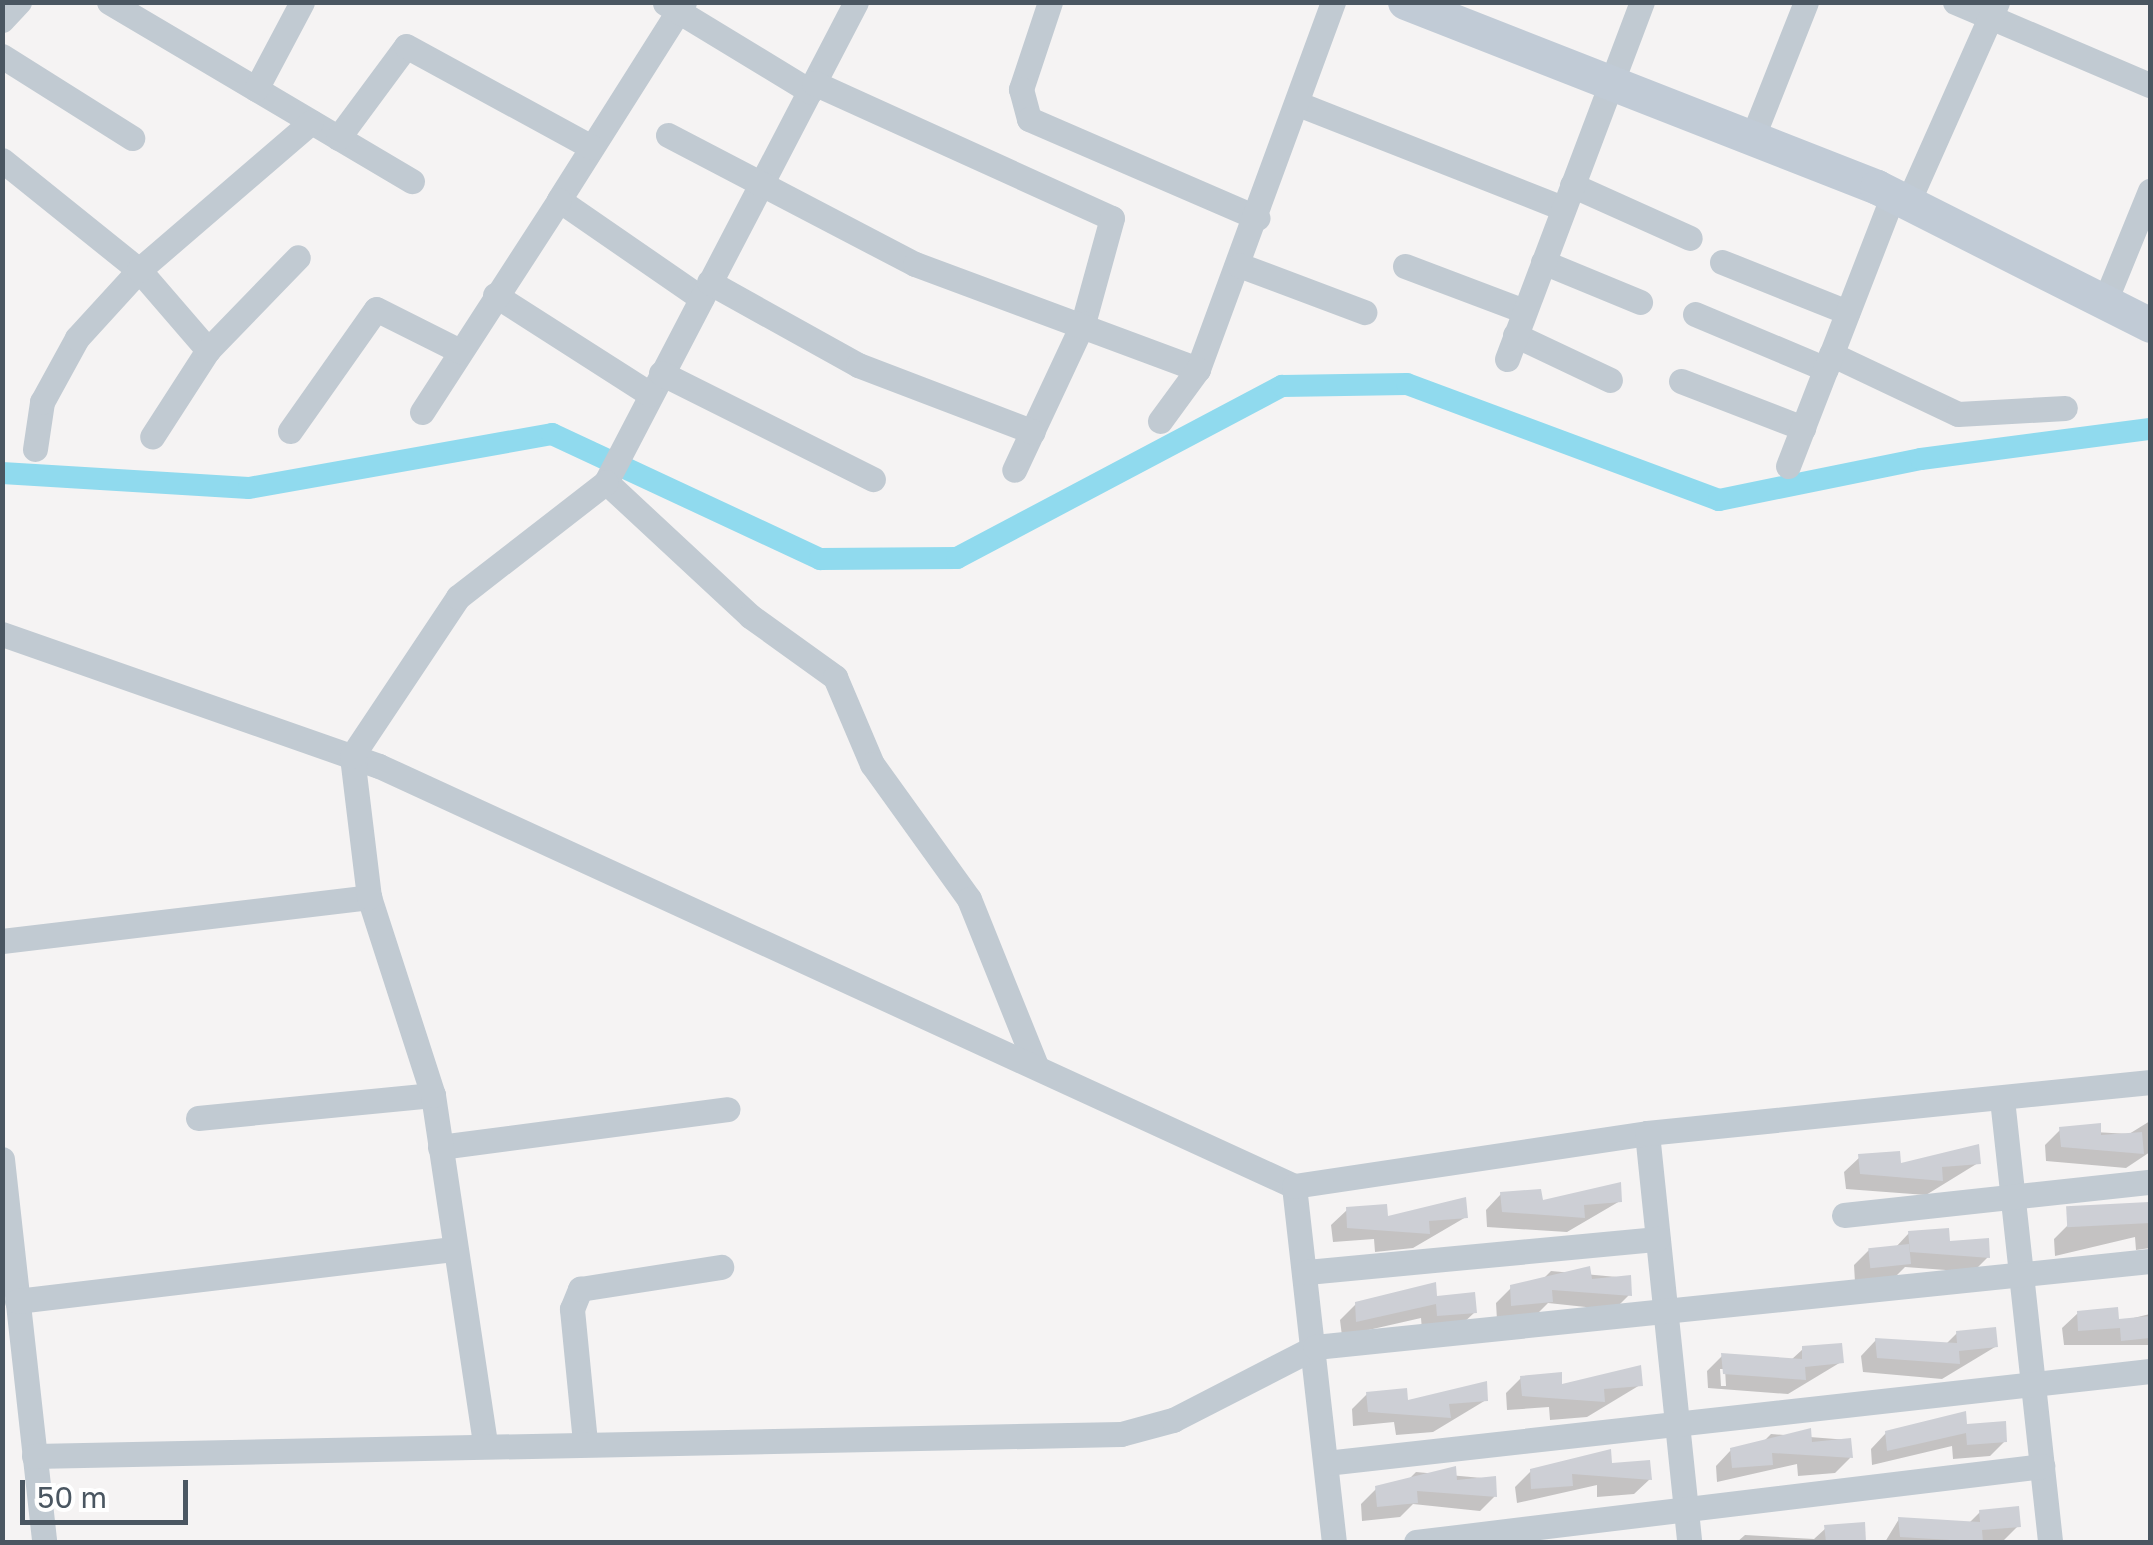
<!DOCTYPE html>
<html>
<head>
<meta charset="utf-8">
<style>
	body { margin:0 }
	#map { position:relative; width:2153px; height:1545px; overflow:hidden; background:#f5f3f3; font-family:"Golos Text",sans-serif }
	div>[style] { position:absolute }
	.shadow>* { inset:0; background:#0003 }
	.canal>* { height:22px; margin:-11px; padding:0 11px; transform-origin:11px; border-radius:11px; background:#90daee }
	.building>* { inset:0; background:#cdcfd5; transform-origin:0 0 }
	.street>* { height:25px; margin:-12.5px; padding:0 12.5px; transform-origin:12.5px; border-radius:12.5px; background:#c1cad2 }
	.secondary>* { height:35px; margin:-17.5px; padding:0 17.5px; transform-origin:17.5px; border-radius:17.5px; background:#c1cbd6 }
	span { translate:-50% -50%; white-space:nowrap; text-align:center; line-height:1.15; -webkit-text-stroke:8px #fff; paint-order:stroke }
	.frame { position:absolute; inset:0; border:5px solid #4a5661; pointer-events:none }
	.scale { position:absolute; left:20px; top:1480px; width:168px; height:45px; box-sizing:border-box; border:5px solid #4a5661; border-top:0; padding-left:12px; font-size:30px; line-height:35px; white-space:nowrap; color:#4a5661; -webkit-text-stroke:8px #fff; paint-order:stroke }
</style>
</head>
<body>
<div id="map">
	<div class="shadow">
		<div style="clip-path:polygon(2150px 1121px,2150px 1152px,2126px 1168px,2046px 1161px,2045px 1145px,2060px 1130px,2129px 1134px)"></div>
		<div style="clip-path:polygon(1860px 1157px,1899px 1166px,1978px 1163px,1926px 1195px,1846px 1189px,1844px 1172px)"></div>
		<div style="clip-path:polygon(1501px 1194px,1540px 1204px,1620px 1201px,1567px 1232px,1487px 1227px,1486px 1210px)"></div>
		<div style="clip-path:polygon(2109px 1208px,2150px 1211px,2150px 1248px,2136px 1250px,2135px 1237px,2055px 1256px,2054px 1239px,2069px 1224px,2095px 1222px)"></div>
		<div style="clip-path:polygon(1347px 1210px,1386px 1219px,1466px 1217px,1413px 1248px,1375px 1252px,1374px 1239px,1333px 1242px,1331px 1225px)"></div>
		<div style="clip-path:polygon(1909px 1233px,1948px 1244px,1988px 1257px,1973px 1272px,1905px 1267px,1893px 1279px,1855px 1282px,1854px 1265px,1869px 1250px,1895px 1248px)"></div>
		<div style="clip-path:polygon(1551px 1271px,1628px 1278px,1629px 1295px,1614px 1310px,1548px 1303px,1535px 1316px,1497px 1320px,1496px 1303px,1511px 1288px,1537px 1285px)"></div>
		<div style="clip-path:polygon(1435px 1298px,1475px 1312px,1459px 1327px,1422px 1330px,1421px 1318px,1342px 1336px,1340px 1320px,1356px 1304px)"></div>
		<div style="clip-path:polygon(2078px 1313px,2117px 1322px,2150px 1314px,2150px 1345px,2064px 1345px,2062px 1328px)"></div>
		<div style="clip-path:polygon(1957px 1333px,1995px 1347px,1942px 1379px,1863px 1372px,1861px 1356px,1876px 1340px,1945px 1345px)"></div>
		<div style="clip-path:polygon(evenodd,1803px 1349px,1841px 1362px,1788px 1394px,1708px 1388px,1707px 1371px,1722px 1356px,1791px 1360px,1803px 1349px,1720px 1369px,1725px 1369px,1726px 1386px,1721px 1386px,1720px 1369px)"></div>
		<div style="clip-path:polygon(1521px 1378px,1560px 1387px,1640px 1385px,1587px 1417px,1550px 1420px,1549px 1407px,1507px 1410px,1506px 1393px)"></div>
		<div style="clip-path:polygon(1367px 1394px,1406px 1403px,1486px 1400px,1433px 1432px,1396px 1435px,1394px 1422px,1353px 1426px,1352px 1409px)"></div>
		<div style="clip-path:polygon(1965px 1427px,2005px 1441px,1990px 1456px,1953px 1459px,1952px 1446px,1872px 1465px,1871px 1449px,1886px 1433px)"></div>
		<div style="clip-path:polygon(1771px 1434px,1848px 1440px,1850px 1458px,1835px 1473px,1798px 1476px,1797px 1464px,1717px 1482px,1716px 1466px,1731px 1450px,1757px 1448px)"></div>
		<div style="clip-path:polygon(1610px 1465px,1650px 1479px,1634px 1494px,1597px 1497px,1597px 1485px,1517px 1503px,1515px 1487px,1531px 1471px)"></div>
		<div style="clip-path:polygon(1416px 1472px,1493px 1479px,1495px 1496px,1480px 1511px,1413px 1504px,1400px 1517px,1362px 1521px,1361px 1504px,1376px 1489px,1402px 1486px)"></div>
		<div style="clip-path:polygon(1980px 1512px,2018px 1526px,2003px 1541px,1885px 1542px,1899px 1519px,1968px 1524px)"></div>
		<div style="clip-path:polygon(1826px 1528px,1864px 1541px,1737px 1542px,1745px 1535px,1814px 1539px)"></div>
	</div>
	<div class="canal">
		<div style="left:2px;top:473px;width:247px;rotate:3.5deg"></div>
		<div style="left:249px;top:488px;width:308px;rotate:-10.1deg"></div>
		<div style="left:552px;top:434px;width:296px;rotate:25deg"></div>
		<div style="left:820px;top:559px;width:137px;rotate:-0.4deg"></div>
		<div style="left:957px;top:558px;width:368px;rotate:-27.9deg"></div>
		<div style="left:1282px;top:386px;width:125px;rotate:-0.9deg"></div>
		<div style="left:1407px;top:384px;width:333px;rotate:20.4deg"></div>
		<div style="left:1719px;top:500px;width:206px;rotate:-11.5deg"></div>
		<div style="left:1921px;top:459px;width:231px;rotate:-7.5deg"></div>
	</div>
	<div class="building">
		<div style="clip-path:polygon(2101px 1123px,2101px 1135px,2142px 1132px,2144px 1154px,2061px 1147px,2059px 1127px)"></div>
		<div style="clip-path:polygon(1979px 1144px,1981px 1164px,1942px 1167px,1943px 1181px,1860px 1174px,1858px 1154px,1900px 1151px,1901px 1163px)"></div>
		<div style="clip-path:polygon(1621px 1182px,1622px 1202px,1584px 1205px,1585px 1218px,1502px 1212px,1500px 1192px,1541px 1189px,1543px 1200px)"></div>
		<div style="clip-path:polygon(1466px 1197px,1468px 1218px,1429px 1221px,1430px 1234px,1347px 1228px,1346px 1207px,1387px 1204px,1388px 1216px)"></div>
		<div style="left:2149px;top:1202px;width:21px;height:83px;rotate:87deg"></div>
		<div style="clip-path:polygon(1949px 1228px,1950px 1241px,1989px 1238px,1990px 1258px,1910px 1252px,1908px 1231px)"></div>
		<div style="left:1909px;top:1244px;width:20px;height:41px;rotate:84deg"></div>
		<div style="clip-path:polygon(1590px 1266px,1592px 1279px,1631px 1275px,1632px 1296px,1552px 1290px,1553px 1302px,1511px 1306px,1510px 1285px)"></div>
		<div style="clip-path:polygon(1436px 1282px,1437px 1296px,1475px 1292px,1477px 1313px,1437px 1316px,1436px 1304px,1356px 1322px,1355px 1302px)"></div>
		<div style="clip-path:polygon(2118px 1307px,2119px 1319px,2150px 1316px,2150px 1338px,2121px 1341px,2120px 1328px,2078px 1331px,2077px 1311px)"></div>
		<div style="clip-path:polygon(1996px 1327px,1998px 1347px,1959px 1351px,1960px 1364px,1877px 1358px,1875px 1338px,1957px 1343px,1956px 1331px)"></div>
		<div style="clip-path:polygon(1842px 1343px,1844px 1363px,1805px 1367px,1806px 1380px,1723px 1374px,1721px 1353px,1802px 1359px,1802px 1346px)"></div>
		<div style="clip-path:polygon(1641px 1365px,1643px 1386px,1604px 1389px,1605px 1402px,1522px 1396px,1520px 1376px,1562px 1372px,1562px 1384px)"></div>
		<div style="clip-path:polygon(1487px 1381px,1488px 1401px,1449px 1404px,1451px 1418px,1368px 1412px,1366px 1392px,1407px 1388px,1408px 1400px)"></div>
		<div style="clip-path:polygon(1966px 1411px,1967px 1424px,2006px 1421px,2007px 1442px,1967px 1445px,1966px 1433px,1887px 1451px,1885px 1431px)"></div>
		<div style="clip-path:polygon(1811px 1428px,1812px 1442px,1851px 1438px,1853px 1458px,1772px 1453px,1773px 1465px,1732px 1468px,1730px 1448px)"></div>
		<div style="clip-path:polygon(1611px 1449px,1612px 1463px,1650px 1460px,1652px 1480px,1572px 1474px,1573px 1486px,1531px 1489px,1530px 1469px)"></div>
		<div style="clip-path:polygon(1456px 1466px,1457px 1480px,1496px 1476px,1497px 1497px,1417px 1491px,1418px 1503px,1377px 1507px,1375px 1486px)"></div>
		<div style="clip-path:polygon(2019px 1506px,2021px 1527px,1982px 1530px,1983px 1542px,1900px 1537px,1898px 1517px,1980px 1522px,1979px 1510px)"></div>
		<div style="clip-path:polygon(1865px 1522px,1866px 1542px,1826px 1542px,1824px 1525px)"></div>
	</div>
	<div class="street">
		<div style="left:109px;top:2px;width:352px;rotate:30.6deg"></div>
		<div style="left:684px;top:2px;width:234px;rotate:122.3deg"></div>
		<div style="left:559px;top:200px;width:173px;rotate:34.6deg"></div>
		<div style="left:856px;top:2px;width:541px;rotate:117.51deg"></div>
		<div style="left:606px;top:482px;width:197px;rotate:42.9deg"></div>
		<div style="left:750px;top:616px;width:105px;rotate:35.7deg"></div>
		<div style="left:835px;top:677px;width:95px;rotate:67deg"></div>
		<div style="left:872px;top:764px;width:166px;rotate:54.3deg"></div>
		<div style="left:969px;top:899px;width:177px;rotate:68.1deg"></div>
		<div style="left:1050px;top:2px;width:92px;rotate:108.4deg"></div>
		<div style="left:1021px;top:89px;width:31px;rotate:75deg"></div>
		<div style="left:1029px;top:119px;width:249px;rotate:23.4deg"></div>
		<div style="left:1955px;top:2px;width:212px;rotate:23.1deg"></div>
		<div style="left:665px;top:3px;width:170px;rotate:31.3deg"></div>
		<div style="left:2px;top:20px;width:25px;rotate:-47deg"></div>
		<div style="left:2px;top:56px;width:154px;rotate:32.2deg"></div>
		<div style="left:814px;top:83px;width:327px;rotate:24.4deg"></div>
		<div style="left:1112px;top:218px;width:109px;rotate:105.4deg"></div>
		<div style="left:1083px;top:323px;width:162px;rotate:115.1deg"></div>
		<div style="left:256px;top:89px;width:98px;rotate:-62.1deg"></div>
		<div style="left:1301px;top:105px;width:282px;rotate:21.5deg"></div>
		<div style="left:668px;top:135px;width:279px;rotate:27.6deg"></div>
		<div style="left:915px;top:264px;width:302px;rotate:20.4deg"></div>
		<div style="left:1198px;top:369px;width:391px;rotate:-69.8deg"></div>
		<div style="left:338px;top:138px;width:114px;rotate:-53.5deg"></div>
		<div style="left:406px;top:46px;width:211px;rotate:28.6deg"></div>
		<div style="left:1751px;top:141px;width:149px;rotate:-68.4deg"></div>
		<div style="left:2px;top:160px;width:176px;rotate:38.8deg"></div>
		<div style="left:139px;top:270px;width:106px;rotate:49.2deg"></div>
		<div style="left:208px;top:350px;width:103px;rotate:122.8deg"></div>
		<div style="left:1572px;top:185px;width:129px;rotate:24.2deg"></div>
		<div style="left:1908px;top:202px;width:219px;rotate:-66deg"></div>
		<div style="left:1543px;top:262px;width:105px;rotate:22.4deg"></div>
		<div style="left:1722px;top:262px;width:135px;rotate:21.8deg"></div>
		<div style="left:1239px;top:265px;width:134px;rotate:20.6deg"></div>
		<div style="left:1405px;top:266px;width:127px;rotate:20.7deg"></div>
		<div style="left:709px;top:282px;width:171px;rotate:29.1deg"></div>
		<div style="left:858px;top:365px;width:187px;rotate:20.9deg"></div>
		<div style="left:495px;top:295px;width:184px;rotate:32.6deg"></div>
		<div style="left:2105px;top:301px;width:119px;rotate:-67.8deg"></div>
		<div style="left:1695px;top:314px;width:142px;rotate:22.8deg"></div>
		<div style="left:1515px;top:335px;width:105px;rotate:25.3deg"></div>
		<div style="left:208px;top:350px;width:129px;rotate:-45.9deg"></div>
		<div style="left:1831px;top:354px;width:140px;rotate:25.3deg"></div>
		<div style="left:1958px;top:414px;width:107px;rotate:-3.2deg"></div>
		<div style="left:1507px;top:359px;width:382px;rotate:-69.3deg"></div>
		<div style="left:661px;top:373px;width:237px;rotate:26.6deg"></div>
		<div style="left:1681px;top:381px;width:131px;rotate:21.1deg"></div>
		<div style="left:422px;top:412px;width:252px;rotate:-57.1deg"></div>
		<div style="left:1160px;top:421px;width:64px;rotate:-53.8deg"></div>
		<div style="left:290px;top:431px;width:149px;rotate:-54.8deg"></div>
		<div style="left:376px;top:309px;width:94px;rotate:26.6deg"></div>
		<div style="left:35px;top:449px;width:48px;rotate:-81.5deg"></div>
		<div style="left:42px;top:402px;width:73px;rotate:-61.3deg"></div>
		<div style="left:77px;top:338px;width:92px;rotate:-47.6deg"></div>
		<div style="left:139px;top:270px;width:227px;rotate:-40.7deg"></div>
		<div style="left:1788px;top:466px;width:291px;rotate:-68.8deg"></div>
		<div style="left:2px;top:634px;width:399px;rotate:19.3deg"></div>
		<div style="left:379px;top:766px;width:1007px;rotate:24.66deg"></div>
		<div style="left:1294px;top:1186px;width:358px;rotate:83.6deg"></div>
		<div style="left:2px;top:941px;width:370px;rotate:-6.8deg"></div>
		<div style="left:2002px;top:1099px;width:446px;rotate:83.8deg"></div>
		<div style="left:198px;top:1118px;width:236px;rotate:-5.6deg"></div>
		<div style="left:1647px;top:1133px;width:411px;rotate:84.1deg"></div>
		<div style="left:440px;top:1147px;width:290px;rotate:-7.5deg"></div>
		<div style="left:2px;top:1159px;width:385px;rotate:83.7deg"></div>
		<div style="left:1294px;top:1186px;width:357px;rotate:-8.5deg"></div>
		<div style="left:1647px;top:1133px;width:506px;rotate:-5.79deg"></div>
		<div style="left:1844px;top:1215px;width:308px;rotate:-6.2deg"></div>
		<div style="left:1307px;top:1272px;width:352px;rotate:-5.4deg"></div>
		<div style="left:17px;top:1301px;width:439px;rotate:-6.8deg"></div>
		<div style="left:585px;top:1442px;width:134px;rotate:-95.6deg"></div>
		<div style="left:572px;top:1309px;width:22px;rotate:-68deg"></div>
		<div style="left:580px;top:1289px;width:143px;rotate:-8.9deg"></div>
		<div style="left:485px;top:1443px;width:352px;rotate:-98.5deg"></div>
		<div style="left:433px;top:1095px;width:208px;rotate:-107.9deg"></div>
		<div style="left:369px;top:897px;width:142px;rotate:-96.9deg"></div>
		<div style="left:352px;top:756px;width:191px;rotate:-56.3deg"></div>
		<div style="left:458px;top:597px;width:187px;rotate:-37.8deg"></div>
		<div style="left:34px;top:1456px;width:1087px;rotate:-1.16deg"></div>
		<div style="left:1121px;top:1434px;width:54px;rotate:-15.1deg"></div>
		<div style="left:1173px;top:1420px;width:160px;rotate:-27.2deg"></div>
		<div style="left:1315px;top:1347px;width:839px;rotate:-5.88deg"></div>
		<div style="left:1326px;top:1463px;width:829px;rotate:-6.37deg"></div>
		<div style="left:1416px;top:1542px;width:631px;rotate:-6.92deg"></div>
	</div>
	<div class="secondary">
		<div style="left:1405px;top:2px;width:507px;rotate:21.4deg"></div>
		<div style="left:1877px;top:187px;width:306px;rotate:26.8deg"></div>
	</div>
	<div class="frame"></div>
	<div class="scale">50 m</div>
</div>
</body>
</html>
